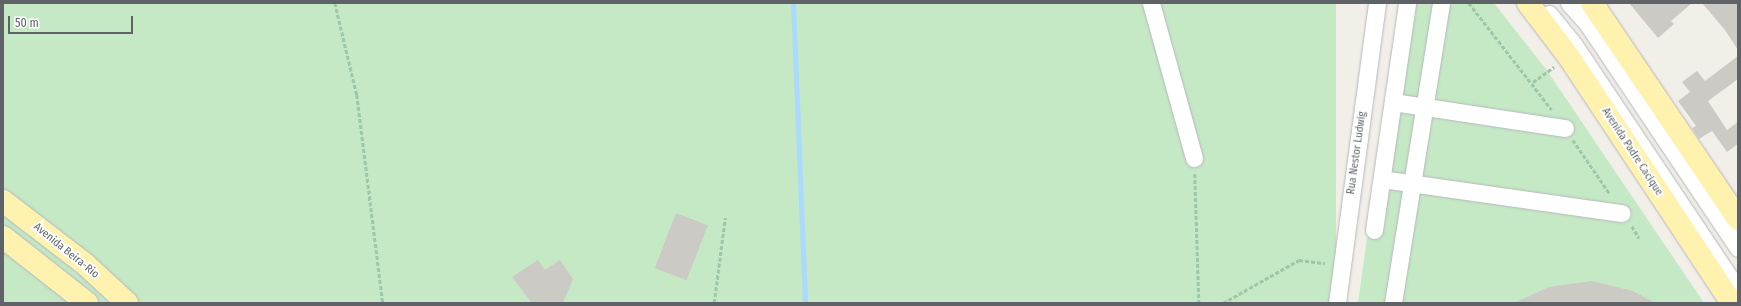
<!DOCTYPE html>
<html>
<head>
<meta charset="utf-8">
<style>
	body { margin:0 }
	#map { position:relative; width:1741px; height:306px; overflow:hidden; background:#f1efe8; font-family:"Fira Sans Condensed",sans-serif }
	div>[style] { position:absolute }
	.green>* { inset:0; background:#c5e8c5; transform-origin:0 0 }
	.stream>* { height:5px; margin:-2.5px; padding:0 2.5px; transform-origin:2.5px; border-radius:2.5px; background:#aadaff }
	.building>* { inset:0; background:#cccac5; transform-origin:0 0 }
	.path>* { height:2.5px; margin-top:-1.25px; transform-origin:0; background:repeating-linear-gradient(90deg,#9cc7a9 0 4px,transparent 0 6px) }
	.roads { filter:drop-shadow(0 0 1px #b5b8bc) drop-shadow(0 0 1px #b5b8bc) }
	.minor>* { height:17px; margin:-8.5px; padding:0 8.5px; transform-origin:8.5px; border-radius:8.5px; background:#fff }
	.major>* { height:22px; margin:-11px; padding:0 11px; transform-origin:11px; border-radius:11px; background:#fff2af }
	span { translate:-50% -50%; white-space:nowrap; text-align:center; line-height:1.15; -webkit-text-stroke:4px #fff; paint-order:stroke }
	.street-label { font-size:11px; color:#5f6368 }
	.frame { position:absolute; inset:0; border:4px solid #5f6368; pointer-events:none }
	.scale { position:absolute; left:8px; top:16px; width:125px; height:18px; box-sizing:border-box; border:2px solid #5f6368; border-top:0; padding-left:5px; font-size:12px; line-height:14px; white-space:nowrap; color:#5f6368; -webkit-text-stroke:3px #fff; paint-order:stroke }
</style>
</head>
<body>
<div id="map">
	<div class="green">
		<div style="left:3px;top:3px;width:1333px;height:300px"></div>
		<div style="clip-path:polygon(1400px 3px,1494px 3px,1548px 72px,1704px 303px,1358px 303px)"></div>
	</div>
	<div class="stream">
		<div style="left:793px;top:3px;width:300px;rotate:87.7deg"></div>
	</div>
	<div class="building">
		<div style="clip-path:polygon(1629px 3px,1692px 3px,1671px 21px,1674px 24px,1658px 38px)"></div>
		<div style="clip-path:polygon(1702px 3px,1738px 3px,1738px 50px,1725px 30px)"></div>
		<div style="clip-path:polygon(1738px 56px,1738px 79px,1708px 101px,1727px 130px,1738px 122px,1738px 144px,1727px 152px,1712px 131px,1699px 139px,1692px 128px,1696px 126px,1678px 101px,1690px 92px,1682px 82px,1697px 71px,1705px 81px)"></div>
		<div style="left:676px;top:213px;width:34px;height:59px;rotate:21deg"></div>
		<div style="clip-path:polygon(538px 260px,545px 270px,560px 260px,573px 279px,563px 303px,532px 303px,512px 277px)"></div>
		<div style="clip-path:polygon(1592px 281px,1633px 291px,1655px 303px,1514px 303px,1549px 287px)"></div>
	</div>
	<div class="path">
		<div style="left:335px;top:3px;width:95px;rotate:76.6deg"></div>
		<div style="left:357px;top:95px;width:210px;rotate:82.9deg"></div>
		<div style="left:1469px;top:3px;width:135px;rotate:52.2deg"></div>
		<div style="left:1533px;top:82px;width:26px;rotate:-36deg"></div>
		<div style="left:1573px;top:140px;width:65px;rotate:55.6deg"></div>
		<div style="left:1195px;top:174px;width:129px;rotate:88.2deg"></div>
		<div style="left:1632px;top:226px;width:14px;rotate:60deg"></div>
		<div style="left:714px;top:303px;width:86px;rotate:-82.6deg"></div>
		<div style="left:1223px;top:303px;width:87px;rotate:-29.5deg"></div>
		<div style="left:1299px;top:260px;width:26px;rotate:7deg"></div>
	</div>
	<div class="roads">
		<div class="minor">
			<div style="left:1151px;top:3px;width:161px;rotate:74.5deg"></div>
			<div style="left:1569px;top:3px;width:27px;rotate:48deg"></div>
			<div style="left:1587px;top:23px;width:271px;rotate:56.1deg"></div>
			<div style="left:1549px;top:14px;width:40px;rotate:51deg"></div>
			<div style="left:1574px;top:45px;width:295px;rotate:56.2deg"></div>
			<div style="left:1393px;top:102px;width:174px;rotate:8.6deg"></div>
			<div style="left:1382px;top:179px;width:242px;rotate:8.1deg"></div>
			<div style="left:1374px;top:230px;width:229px;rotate:-81.7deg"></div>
			<div style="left:1337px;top:303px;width:303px;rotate:-82.4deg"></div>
			<div style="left:1393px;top:303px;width:304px;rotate:-80.9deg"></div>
		</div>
		<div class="major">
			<div style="left:1528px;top:3px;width:68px;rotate:52.8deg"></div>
			<div style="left:1569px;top:57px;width:295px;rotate:56.5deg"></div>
			<div style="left:1592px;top:3px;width:261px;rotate:55.9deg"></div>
			<div style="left:3px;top:201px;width:105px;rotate:37.6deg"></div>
			<div style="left:86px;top:265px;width:56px;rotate:42.8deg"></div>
			<div style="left:3px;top:237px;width:107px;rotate:38.2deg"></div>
		</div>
	</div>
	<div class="street-label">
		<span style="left:1632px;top:152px;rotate:57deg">Avenida Padre Cacique</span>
		<span style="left:1357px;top:153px;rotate:-82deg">Rua Nestor Ludwig</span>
		<span style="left:66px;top:251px;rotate:39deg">Avenida Beira-Rio</span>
	</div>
	<div class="frame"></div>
	<div class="scale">50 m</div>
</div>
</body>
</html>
